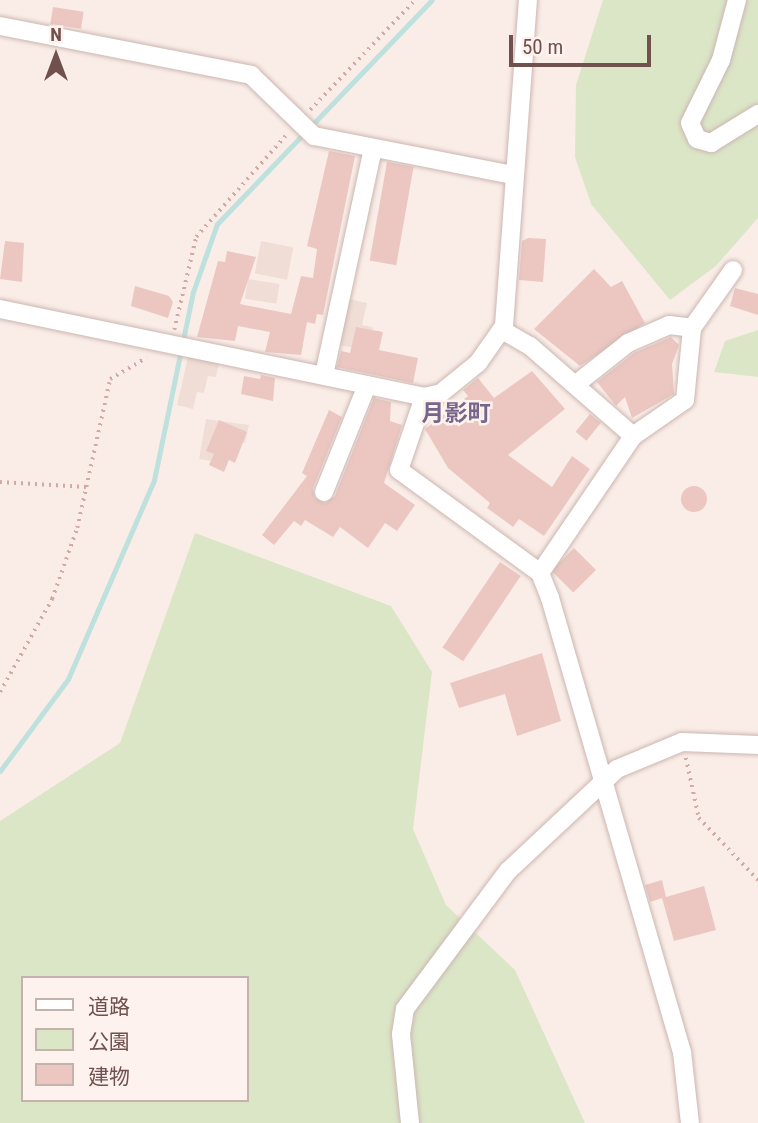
<!DOCTYPE html>
<html>
<head>
<meta charset="utf-8">
<style>
	body { margin:0 }
	#map { position:relative; width:758px; height:1123px; overflow:hidden; background:#faede7; font-family:"Roboto Condensed","Noto Sans JP",sans-serif }
	div>[style] { position:absolute }
	.residential>* { inset:0; background:#f0ded6; transform-origin:0 0 }
	.green>* { inset:0; background:#dbe6c7 }
	.stream>* { height:5px; margin:-2.5px; padding:0 2.5px; transform-origin:2.5px; border-radius:2.5px; background:#bee1dd }
	.building>* { inset:0; background:#ecc7c2; transform-origin:0 0 }
	.round { border-radius:50% }
	.path>* { height:3.5px; margin-top:-1.75px; transform-origin:0; background:repeating-linear-gradient(90deg,#d1aaa5 0 2px,transparent 0 7px) }
	.roads { filter:drop-shadow(0 0 2px #ccb6b1) drop-shadow(0 0 2px #ccb6b1) }
	.minor>* { height:18px; margin:-9px; padding:0 9px; transform-origin:9px; border-radius:9px; background:#fff }
	span { translate:-50% -50%; white-space:nowrap; text-align:center; line-height:1.15; -webkit-text-stroke:5px #fdf2ed; paint-order:stroke }
	.quarter-label { font-size:23px; color:#76668c; font-weight:700 }
	.legend { position:absolute; left:21px; top:976px; width:228px; height:126px; box-sizing:border-box; background:#fdf2ed; border:2px solid #c5b2ad; margin:0; padding:9px 12px; list-style:none; font-size:21px; color:#70514e }
	.legend li { display:flex; align-items:center; gap:14px; height:35px }
	.legend b { width:35px; border:2px solid #c5b2ad }
	.north { position:absolute; left:21px; top:21px; width:70px; height:70px; -webkit-text-stroke:5px #fdf2ed; paint-order:stroke; rotate:0deg; font-size:19px; font-weight:700; line-height:28px; text-align:center; color:#70514e }
	.north::after { content:''; display:block; margin:auto; width:24px; height:32px; background:#70514e; clip-path:polygon(50% 0,100% 100%,50% 72%,0 100%) }
	.scale { position:absolute; left:509px; top:35px; width:142px; height:32px; box-sizing:border-box; border:4px solid #70514e; border-top:0; padding-left:9px; font-size:21px; line-height:24px; white-space:nowrap; color:#70514e; -webkit-text-stroke:5px #fdf2ed; paint-order:stroke }
</style>
</head>
<body>
<div id="map">
	<div class="residential">
		<div style="left:261px;top:241px;width:33px;height:33px;rotate:11deg"></div>
		<div style="left:248px;top:279px;width:32px;height:20px;rotate:9deg"></div>
		<div style="clip-path:polygon(344px 298px,367px 303px,362px 325px,373px 327px,369px 351px,335px 344px)"></div>
		<div style="clip-path:polygon(188px 357px,219px 363px,216px 377px,208px 376px,204px 393px,197px 392px,193px 409px,177px 405px)"></div>
		<div style="clip-path:polygon(206px 419px,249px 425px,245px 443px,226px 441px,223px 463px,199px 459px)"></div>
	</div>
	<div class="green">
		<div style="clip-path:polygon(603px 0,758px 0,758px 218px,716px 266px,670px 300px,591px 204px,575px 157px,576px 85px)"></div>
		<div style="clip-path:polygon(758px 330px,758px 377px,714px 372px,725px 341px)"></div>
		<div style="clip-path:polygon(evenodd,195px 533px,391px 606px,432px 672px,413px 829px,446px 905px,515px 970px,585px 1123px,0 1123px,0 821px,120px 743px,195px 533px,23px 978px,247px 978px,247px 1100px,23px 1100px,23px 978px)"></div>
	</div>
	<div class="stream">
		<div style="left:0;top:771px;width:114px;rotate:-53.5deg"></div>
		<div style="left:68px;top:679px;width:217px;rotate:-66.6deg"></div>
		<div style="left:154px;top:480px;width:192px;rotate:-78.3deg"></div>
		<div style="left:193px;top:292px;width:72px;rotate:-70.6deg"></div>
		<div style="left:217px;top:224px;width:310px;rotate:-46.2deg"></div>
	</div>
	<div class="building">
		<div style="left:53px;top:7px;width:31px;height:17px;rotate:9deg"></div>
		<div style="clip-path:polygon(329px 151px,355px 156px,323px 315px,317px 314px,315px 324px,307px 322px,301px 355px,265px 352px,270px 332px,238px 326px,235px 341px,197px 337px,218px 261px,225px 262px,227px 251px,256px 257px,240px 304px,291px 314px,301px 276px,313px 278px,317px 249px,307px 246px)"></div>
		<div style="left:387px;top:162px;width:27px;height:100px;rotate:10deg"></div>
		<div style="clip-path:polygon(528px 238px,546px 239px,543px 282px,519px 280px,522px 241px)"></div>
		<div style="clip-path:polygon(5px 241px,24px 243px,22px 282px,0 279px)"></div>
		<div style="clip-path:polygon(594px 269px,611px 287px,622px 281px,645px 323px,580px 366px,534px 329px)"></div>
		<div style="clip-path:polygon(135px 286px,169px 296px,173px 302px,168px 318px,131px 306px)"></div>
		<div style="clip-path:polygon(735px 288px,758px 294px,758px 315px,730px 306px)"></div>
		<div style="clip-path:polygon(356px 327px,383px 332px,379px 350px,418px 358px,413px 383px,337px 367px,341px 351px,350px 353px)"></div>
		<div style="clip-path:polygon(671px 337px,679px 345px,672px 364px,674px 394px,632px 418px,625px 397px,616px 406px,597px 382px,634px 353px)"></div>
		<div style="clip-path:polygon(532px 371px,565px 409px,508px 455px,552px 487px,572px 456px,590px 469px,544px 536px,519px 519px,513px 527px,487px 508px,490px 503px,448px 468px,425px 429px,468px 396px,463px 390px,478px 378px,494px 398px)"></div>
		<div style="clip-path:polygon(261px 375px,275px 378px,273px 401px,241px 394px,244px 376px,260px 379px)"></div>
		<div style="clip-path:polygon(374px 398px,391px 402px,390px 421px,402px 425px,384px 483px,415px 505px,397px 531px,385px 523px,368px 548px,340px 527px,333px 537px,305px 520px,301px 526px,294px 521px,274px 545px,262px 535px,307px 476px,302px 473px,329px 410px,342px 417px,313px 488px,315px 498px,325px 503px,335px 496px)"></div>
		<div style="left:590px;top:414px;width:14px;height:23px;rotate:39deg"></div>
		<div style="clip-path:polygon(219px 420px,247px 432px,235px 463px,229px 460px,224px 472px,209px 465px,214px 454px,206px 451px)"></div>
		<div class="round" style="left:681px;top:486px;width:26px;height:26px"></div>
		<div style="left:574px;top:548px;width:31px;height:32px;rotate:45deg"></div>
		<div style="left:500px;top:562px;width:25px;height:103px;rotate:34deg"></div>
		<div style="clip-path:polygon(542px 653px,561px 721px,517px 736px,505px 694px,459px 708px,450px 683px)"></div>
		<div style="clip-path:polygon(662px 880px,666px 897px,704px 886px,716px 930px,674px 941px,662px 898px,650px 902px,645px 885px)"></div>
	</div>
	<div class="path">
		<div style="left:310px;top:110px;width:152px;rotate:-46.3deg"></div>
		<div style="left:174px;top:330px;width:96px;rotate:-76.7deg"></div>
		<div style="left:196px;top:237px;width:139px;rotate:-48.5deg"></div>
		<div style="left:0;top:482px;width:87px;rotate:3.3deg"></div>
		<div style="left:0;top:692px;width:107px;rotate:-60.8deg"></div>
		<div style="left:52px;top:599px;width:75px;rotate:-70.6deg"></div>
		<div style="left:77px;top:528px;width:153px;rotate:-77.5deg"></div>
		<div style="left:110px;top:379px;width:42px;rotate:-30.3deg"></div>
		<div style="left:686px;top:758px;width:61px;rotate:77.8deg"></div>
		<div style="left:699px;top:818px;width:86px;rotate:46.4deg"></div>
	</div>
	<div class="roads">
		<div class="minor">
			<div style="left:737px;top:0;width:62px;rotate:104.9deg"></div>
			<div style="left:721px;top:60px;width:70px;rotate:116.2deg"></div>
			<div style="left:690px;top:123px;width:17px;rotate:66deg"></div>
			<div style="left:697px;top:139px;width:15px;rotate:16deg"></div>
			<div style="left:711px;top:143px;width:55px;rotate:-31.7deg"></div>
			<div style="left:0;top:26px;width:256px;rotate:11deg"></div>
			<div style="left:251px;top:75px;width:88px;rotate:44.1deg"></div>
			<div style="left:314px;top:136px;width:202px;rotate:11.1deg"></div>
			<div style="left:0;top:309px;width:433px;rotate:11.7deg"></div>
			<div style="left:424px;top:397px;width:17px;rotate:-13deg"></div>
			<div style="left:441px;top:393px;width:48px;rotate:-39deg"></div>
			<div style="left:478px;top:363px;width:45px;rotate:-54.9deg"></div>
			<div style="left:504px;top:326px;width:327px;rotate:-85.8deg"></div>
			<div style="left:502px;top:330px;width:32px;rotate:30deg"></div>
			<div style="left:530px;top:346px;width:137px;rotate:41.1deg"></div>
			<div style="left:633px;top:436px;width:63px;rotate:-34.7deg"></div>
			<div style="left:685px;top:400px;width:72px;rotate:-84.4deg"></div>
			<div style="left:324px;top:375px;width:231px;rotate:-77.8deg"></div>
			<div style="left:575px;top:385px;width:68px;rotate:-38.4deg"></div>
			<div style="left:628px;top:343px;width:45px;rotate:-23.7deg"></div>
			<div style="left:669px;top:325px;width:23px;rotate:7deg"></div>
			<div style="left:692px;top:328px;width:71px;rotate:-54.7deg"></div>
			<div style="left:424px;top:397px;width:77px;rotate:108.9deg"></div>
			<div style="left:399px;top:470px;width:175px;rotate:36.1deg"></div>
			<div style="left:540px;top:573px;width:27px;rotate:68deg"></div>
			<div style="left:550px;top:598px;width:473px;rotate:73.8deg"></div>
			<div style="left:682px;top:1052px;width:71px;rotate:83.6deg"></div>
			<div style="left:324px;top:492px;width:115px;rotate:-68.1deg"></div>
			<div style="left:540px;top:573px;width:166px;rotate:-55.8deg"></div>
			<div style="left:410px;top:1123px;width:89px;rotate:-95.8deg"></div>
			<div style="left:401px;top:1034px;width:25px;rotate:-81deg"></div>
			<div style="left:405px;top:1009px;width:172px;rotate:-53.3deg"></div>
			<div style="left:508px;top:871px;width:149px;rotate:-43.1deg"></div>
			<div style="left:617px;top:769px;width:70px;rotate:-22.6deg"></div>
			<div style="left:682px;top:742px;width:76px;rotate:2.3deg"></div>
		</div>
	</div>
	<div class="quarter-label">
		<span style="left:456px;top:414px">月影町</span>
	</div>
	<ul class="legend">
	<li><b style="height:9px;background:#fff"></b>道路</li>
	<li><b style="height:19px;background:#dbe6c7"></b>公園</li>
	<li><b style="height:19px;background:#ecc7c2"></b>建物</li>
	</ul>
	<div class="north">N</div>
	<div class="scale">50 m</div>
</div>
</body>
</html>
